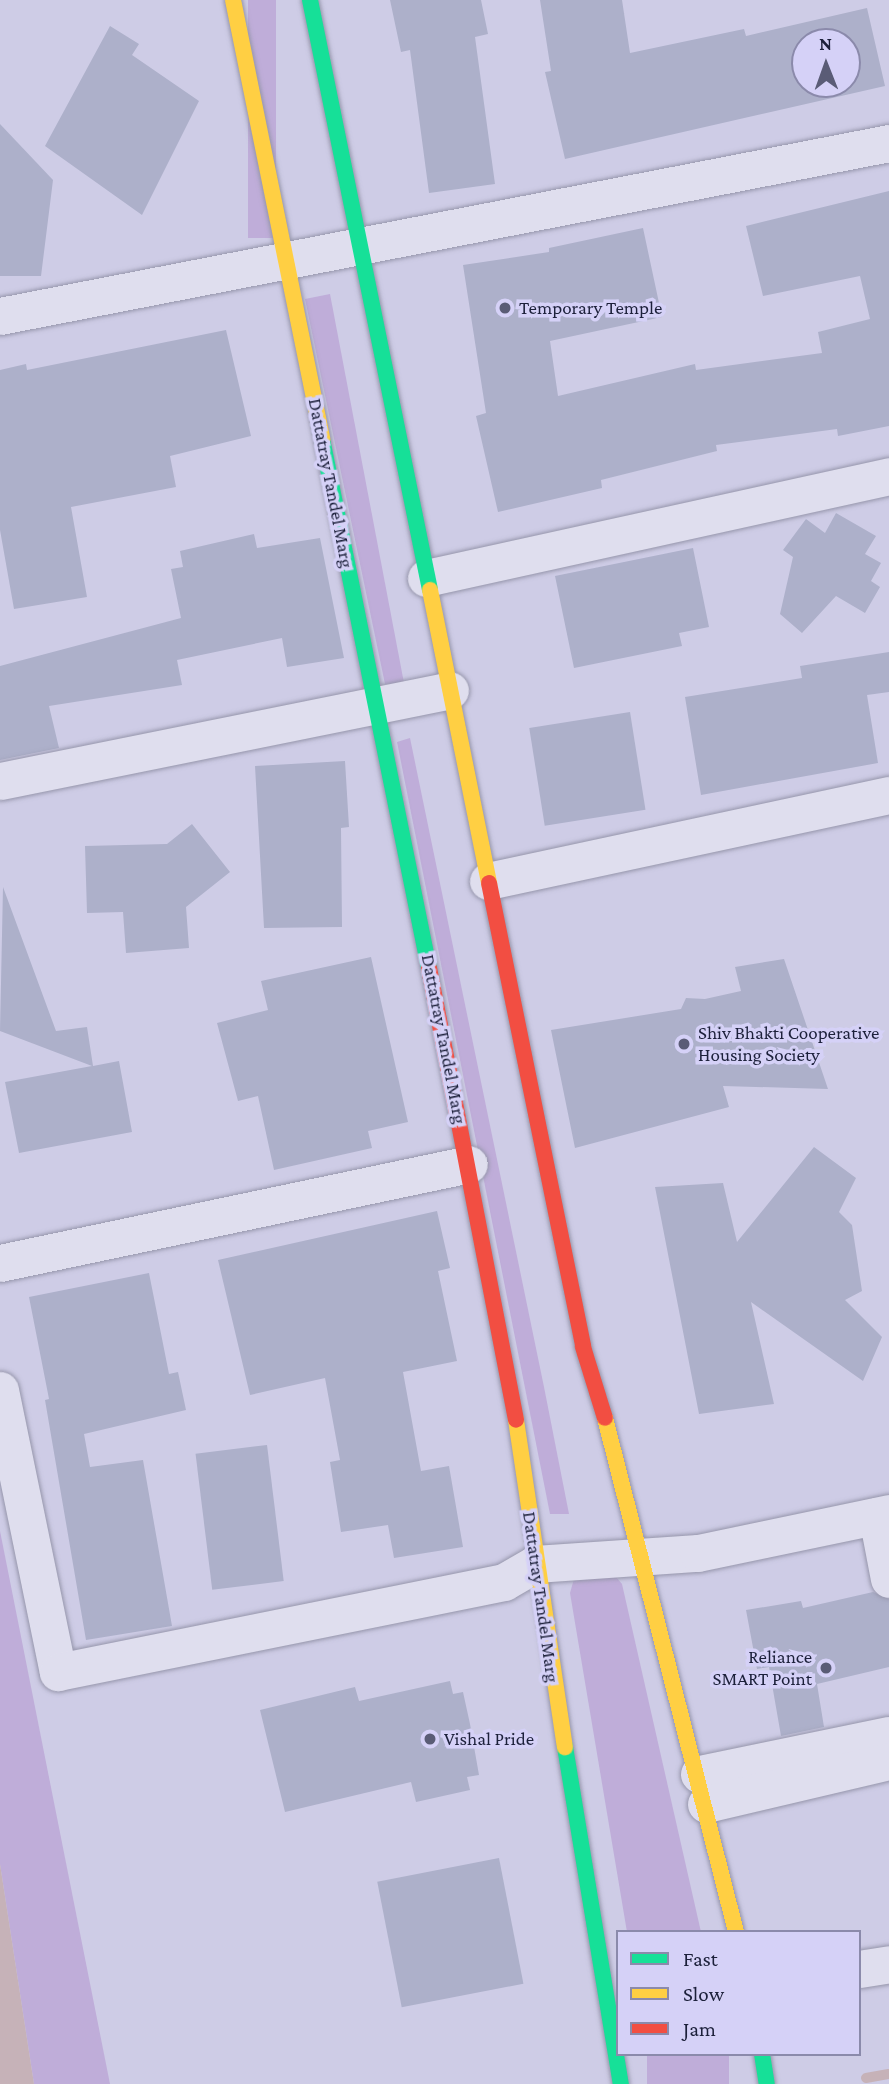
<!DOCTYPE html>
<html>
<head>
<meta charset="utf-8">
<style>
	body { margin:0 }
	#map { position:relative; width:889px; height:2084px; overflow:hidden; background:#cecce6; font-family:"Crimson Pro",serif }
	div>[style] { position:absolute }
	.green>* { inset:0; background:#bfadd9; transform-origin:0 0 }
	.water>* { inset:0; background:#c6b2b8 }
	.stream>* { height:10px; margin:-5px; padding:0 5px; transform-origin:5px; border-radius:5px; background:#c6b2b8 }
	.building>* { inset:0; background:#adb0ca; transform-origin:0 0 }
	.roads { filter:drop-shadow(0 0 2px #9696ab) drop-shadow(0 0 2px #9696ab) }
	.street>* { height:37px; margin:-18.5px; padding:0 18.5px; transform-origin:18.5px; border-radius:18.5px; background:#dfdeee }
	.fast>* { height:16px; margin:-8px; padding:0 8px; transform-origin:8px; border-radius:8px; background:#16e098 }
	.slow>* { height:16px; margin:-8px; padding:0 8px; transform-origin:8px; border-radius:8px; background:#ffcf43 }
	.jam>* { height:16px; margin:-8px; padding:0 8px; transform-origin:8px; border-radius:8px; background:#f24e42 }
	.dots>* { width:19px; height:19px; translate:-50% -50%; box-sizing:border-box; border:4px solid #d5d1f7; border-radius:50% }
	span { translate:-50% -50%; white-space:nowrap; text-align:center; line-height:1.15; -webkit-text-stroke:7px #d5d1f7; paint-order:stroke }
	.poi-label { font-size:19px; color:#1c203a }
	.left { translate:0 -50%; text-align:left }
	.right { translate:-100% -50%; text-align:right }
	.street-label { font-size:19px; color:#1c203a }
	.legend { position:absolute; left:616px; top:1930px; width:245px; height:126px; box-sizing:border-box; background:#d5d1f7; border:2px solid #8b8aab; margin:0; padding:9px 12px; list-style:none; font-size:21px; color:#1c203a }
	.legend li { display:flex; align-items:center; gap:14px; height:35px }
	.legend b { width:35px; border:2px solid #8b8aab }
	.north { position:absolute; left:791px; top:28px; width:70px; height:70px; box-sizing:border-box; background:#d5d1f7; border:2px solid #8b8aab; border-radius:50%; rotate:359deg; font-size:19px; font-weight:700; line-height:28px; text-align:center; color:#1c203a }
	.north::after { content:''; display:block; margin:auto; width:24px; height:32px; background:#5a5c76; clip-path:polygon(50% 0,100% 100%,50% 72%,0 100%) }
</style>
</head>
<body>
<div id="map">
	<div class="green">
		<div style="left:248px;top:0;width:28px;height:238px"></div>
		<div style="clip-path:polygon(330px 294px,404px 683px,385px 684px,305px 299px)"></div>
		<div style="clip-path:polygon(410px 738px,544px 1387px,569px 1514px,550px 1514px,397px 742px)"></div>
		<div style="clip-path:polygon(0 1531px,110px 2084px,34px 2084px,0 1864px)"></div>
		<div style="clip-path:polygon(606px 1565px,622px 1584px,701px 1932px,627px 1932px,570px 1593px,576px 1572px)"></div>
		<div style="left:647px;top:2054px;width:82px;height:30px"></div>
	</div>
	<div class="water">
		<div style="clip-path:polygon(0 1864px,34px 2084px,0 2084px)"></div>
	</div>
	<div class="stream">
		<div style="left:866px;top:2078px;width:23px;rotate:-10deg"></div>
	</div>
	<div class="building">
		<div style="clip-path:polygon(390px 0,481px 0,488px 34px,475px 37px,495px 184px,429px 193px,410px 50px,401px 52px)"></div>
		<div style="clip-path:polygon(evenodd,540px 0,622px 0,630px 53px,744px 29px,746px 36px,867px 8px,885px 86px,565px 159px,545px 72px,551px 71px,540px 0,805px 42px,847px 42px,847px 84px,805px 84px,805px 42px)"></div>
		<div style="clip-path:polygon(110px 26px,139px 44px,132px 55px,199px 101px,142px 215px,45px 146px)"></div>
		<div style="clip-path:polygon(0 124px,53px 180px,41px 276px,0 276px)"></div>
		<div style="clip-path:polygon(889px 191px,889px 426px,838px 436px,837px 429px,716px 445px,717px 451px,601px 480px,602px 488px,498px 512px,476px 416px,486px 413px,463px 265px,549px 252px,549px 248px,643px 228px,662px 317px,550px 341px,558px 396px,695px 364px,696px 370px,822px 353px,818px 332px,870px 319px,860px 276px,763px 296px,746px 226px)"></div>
		<div style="clip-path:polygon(226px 330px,251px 436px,170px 456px,176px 487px,71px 507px,87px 597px,14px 609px,0 530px,0 370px,26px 364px,27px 370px)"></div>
		<div style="clip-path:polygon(836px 513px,876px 536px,865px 554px,881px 563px,871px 581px,880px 587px,865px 613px,836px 596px,802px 633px,780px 614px,793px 557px,783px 550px,806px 519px,825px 533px)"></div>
		<div style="clip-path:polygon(254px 534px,257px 548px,320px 538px,344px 658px,287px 667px,282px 638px,177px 660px,182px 685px,49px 706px,59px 748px,0 760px,0 666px,181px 618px,171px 569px,183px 567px,180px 551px)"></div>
		<div style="clip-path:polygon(693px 548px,709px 627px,679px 633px,682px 646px,574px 668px,555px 576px)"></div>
		<div style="clip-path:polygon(889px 652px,889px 692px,867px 695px,878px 763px,701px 795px,685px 697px,802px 678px,800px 666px)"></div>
		<div style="left:630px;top:712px;width:99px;height:102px;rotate:81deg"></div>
		<div style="clip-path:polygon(345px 761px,349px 827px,341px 828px,342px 927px,264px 928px,255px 766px)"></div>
		<div style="clip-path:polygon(192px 824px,230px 872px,186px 907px,189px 948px,126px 953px,123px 912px,87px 913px,85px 846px,167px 844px)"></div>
		<div style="clip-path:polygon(3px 887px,56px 1031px,87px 1027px,93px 1066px,119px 1061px,132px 1132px,19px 1153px,5px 1082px,92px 1066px,0 1031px)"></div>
		<div style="clip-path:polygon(371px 957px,408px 1122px,368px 1131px,372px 1148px,274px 1170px,258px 1096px,238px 1101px,217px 1023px,268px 1010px,261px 981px)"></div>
		<div style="clip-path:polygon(784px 959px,828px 1089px,723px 1086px,729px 1107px,575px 1148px,551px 1030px,681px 1009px,686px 998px,705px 999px,741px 991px,735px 967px)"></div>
		<div style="clip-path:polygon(814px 1147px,856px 1178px,839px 1212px,852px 1225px,862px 1291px,845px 1300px,882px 1337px,863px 1381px,751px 1302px,774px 1404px,699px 1414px,655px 1187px,723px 1183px,737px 1242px)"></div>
		<div style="clip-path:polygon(437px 1211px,450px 1268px,438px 1271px,457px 1361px,403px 1372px,421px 1471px,449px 1466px,463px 1547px,394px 1558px,388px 1525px,341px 1532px,330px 1462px,340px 1460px,325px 1378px,250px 1395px,218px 1260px)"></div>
		<div style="clip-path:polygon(149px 1273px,169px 1374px,178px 1372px,186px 1410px,84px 1434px,90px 1467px,143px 1460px,172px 1626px,86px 1640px,45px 1400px,49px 1399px,29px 1297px)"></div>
		<div style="left:267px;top:1445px;width:137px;height:72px;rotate:83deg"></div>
		<div style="clip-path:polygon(873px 1592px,889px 1599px,889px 1667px,817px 1684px,824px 1727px,781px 1736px,769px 1667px,757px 1669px,746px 1610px,801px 1601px,803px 1608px)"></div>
		<div style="clip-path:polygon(450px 1681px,453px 1694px,463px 1692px,470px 1724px,479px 1775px,467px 1777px,470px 1790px,416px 1802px,411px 1782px,285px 1812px,260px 1710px,355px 1687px,359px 1701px)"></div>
		<div style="left:499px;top:1858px;width:128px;height:124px;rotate:79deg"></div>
	</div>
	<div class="roads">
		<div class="street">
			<div style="left:0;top:316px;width:906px;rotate:-11.01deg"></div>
			<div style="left:426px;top:578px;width:474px;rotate:-12.4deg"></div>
			<div style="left:0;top:781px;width:459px;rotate:-11.4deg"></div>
			<div style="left:488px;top:881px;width:410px;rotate:-12.1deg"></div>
			<div style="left:0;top:1263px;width:479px;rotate:-11.9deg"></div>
			<div style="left:0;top:1390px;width:288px;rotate:78.4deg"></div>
			<div style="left:58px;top:1672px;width:455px;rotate:-11.4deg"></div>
			<div style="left:504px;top:1582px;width:36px;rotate:-30deg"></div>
			<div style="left:535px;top:1564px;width:163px;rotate:-3.9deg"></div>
			<div style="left:698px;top:1553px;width:195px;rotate:-11.8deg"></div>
			<div style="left:877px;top:1516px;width:64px;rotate:79.2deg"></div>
			<div style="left:699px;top:1774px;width:194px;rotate:-11.6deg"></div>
			<div style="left:706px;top:1804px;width:188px;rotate:-13.2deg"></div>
			<div style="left:859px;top:1969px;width:30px;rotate:-9deg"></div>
		</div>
		<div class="fast">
			<div style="left:310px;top:0;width:602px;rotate:78.5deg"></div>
			<div style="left:322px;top:439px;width:540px;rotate:78.57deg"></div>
			<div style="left:565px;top:1747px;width:342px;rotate:80.6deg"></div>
			<div style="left:762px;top:2054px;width:30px;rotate:81deg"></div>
		</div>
		<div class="slow">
			<div style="left:233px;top:0;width:448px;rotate:78.5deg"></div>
			<div style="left:430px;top:590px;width:299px;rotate:78.6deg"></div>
			<div style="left:605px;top:1418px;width:530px;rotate:75.7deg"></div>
			<div style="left:516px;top:1420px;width:331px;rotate:81.5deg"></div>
		</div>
		<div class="jam">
			<div style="left:489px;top:883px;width:473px;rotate:78.5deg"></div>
			<div style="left:583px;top:1347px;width:74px;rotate:72.8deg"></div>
			<div style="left:429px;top:968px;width:460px;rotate:79.1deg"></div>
		</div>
	</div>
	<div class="dots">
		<div style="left:505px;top:308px;background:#5a5c76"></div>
		<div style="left:684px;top:1044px;background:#5a5c76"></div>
		<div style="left:826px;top:1668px;background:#5a5c76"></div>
		<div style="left:430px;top:1739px;background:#5a5c76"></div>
	</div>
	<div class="poi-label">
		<span class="left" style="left:519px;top:308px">Temporary Temple</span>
		<span class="left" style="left:698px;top:1044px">Shiv Bhakti Cooperative<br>Housing Society</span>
		<span class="right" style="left:812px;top:1668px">Reliance<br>SMART Point</span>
		<span class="left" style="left:444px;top:1739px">Vishal Pride</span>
	</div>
	<div class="street-label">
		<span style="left:331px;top:483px;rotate:79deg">Dattatray Tandel Marg</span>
		<span style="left:444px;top:1039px;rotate:79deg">Dattatray Tandel Marg</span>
		<span style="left:541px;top:1597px;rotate:82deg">Dattatray Tandel Marg</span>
	</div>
	<ul class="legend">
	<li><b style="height:9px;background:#16e098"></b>Fast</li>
	<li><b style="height:9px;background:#ffcf43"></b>Slow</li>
	<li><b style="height:9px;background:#f24e42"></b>Jam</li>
	</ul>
	<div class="north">N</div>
</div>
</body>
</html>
